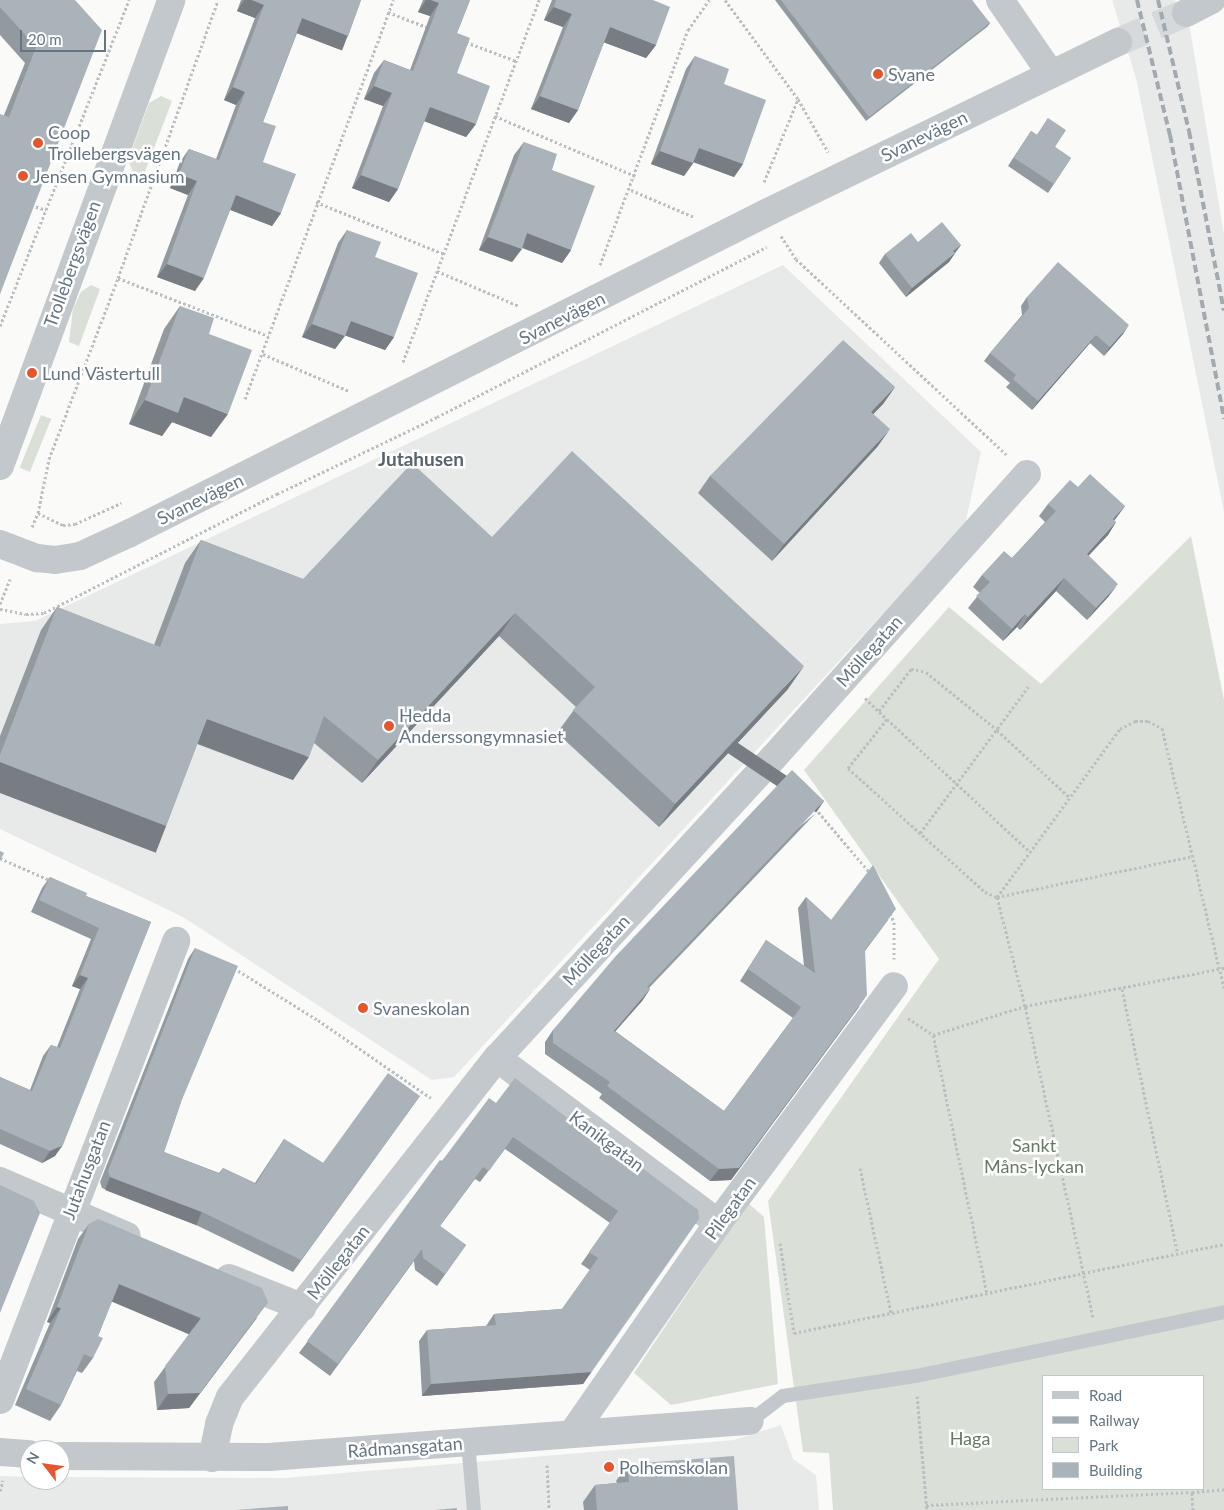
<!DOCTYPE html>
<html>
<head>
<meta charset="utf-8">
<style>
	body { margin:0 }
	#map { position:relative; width:1224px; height:1510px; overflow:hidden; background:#fafaf8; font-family:Lato,sans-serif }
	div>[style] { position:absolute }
	.built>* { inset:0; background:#e8e9e9 }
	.green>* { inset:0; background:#dadfd7; transform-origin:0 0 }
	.tertiary-tunnel>* { height:28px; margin-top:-14px; transform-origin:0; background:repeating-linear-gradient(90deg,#d5d9db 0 28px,transparent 0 42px) }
	.path>* { height:3px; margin-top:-1.5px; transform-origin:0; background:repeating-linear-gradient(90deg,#bbbfc2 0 2.5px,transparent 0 5px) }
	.service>* { height:14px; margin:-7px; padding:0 7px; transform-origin:7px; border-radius:7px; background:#c3c8cc }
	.minor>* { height:28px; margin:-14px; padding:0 14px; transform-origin:14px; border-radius:14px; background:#c3c8cc }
	.tertiary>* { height:28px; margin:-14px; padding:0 14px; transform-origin:14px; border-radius:14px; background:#c3c8cc }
	.rail>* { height:4px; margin-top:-2px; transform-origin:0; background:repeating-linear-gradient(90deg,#a2aab0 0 8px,transparent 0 12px) }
	.wall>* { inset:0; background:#929a9f }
	.shaded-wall>* { inset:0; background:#777d82; transform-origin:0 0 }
	.building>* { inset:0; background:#aab3b9 }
	.dots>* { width:14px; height:14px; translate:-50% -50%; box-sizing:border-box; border:2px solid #fff; border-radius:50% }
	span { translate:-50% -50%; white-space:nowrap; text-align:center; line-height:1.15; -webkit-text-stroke:5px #fff; paint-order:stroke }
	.poi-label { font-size:18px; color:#657683 }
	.left { translate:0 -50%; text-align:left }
	.street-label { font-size:18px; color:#657683 }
	.park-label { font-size:18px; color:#687a64 }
	.neighbourhood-label { font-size:19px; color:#57646e; font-weight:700 }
	.legend { position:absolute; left:1042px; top:1375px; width:162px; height:115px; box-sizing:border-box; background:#fff; border:1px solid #c1c8cd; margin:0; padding:6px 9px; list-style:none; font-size:15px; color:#657683 }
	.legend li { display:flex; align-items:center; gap:10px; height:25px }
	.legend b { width:25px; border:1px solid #c1c8cd }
	.north { position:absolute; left:20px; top:1440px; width:50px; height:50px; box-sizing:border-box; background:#fff; border:1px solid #c1c8cd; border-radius:50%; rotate:300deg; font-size:14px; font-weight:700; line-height:20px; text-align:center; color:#657683 }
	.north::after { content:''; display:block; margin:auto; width:18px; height:22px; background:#e4572e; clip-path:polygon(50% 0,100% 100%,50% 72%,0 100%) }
	.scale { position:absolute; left:20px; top:30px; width:86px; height:22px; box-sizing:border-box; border:2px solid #657683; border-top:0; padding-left:6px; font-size:15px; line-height:18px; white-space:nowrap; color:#657683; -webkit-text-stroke:4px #fff; paint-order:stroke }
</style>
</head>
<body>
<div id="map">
	<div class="built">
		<div style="clip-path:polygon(1112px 0,1175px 0,1189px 22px,1224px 235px,1224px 512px,1136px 78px)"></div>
		<div style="clip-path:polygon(783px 265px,981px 452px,965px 525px,454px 1077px,432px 1080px,183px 917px,0 829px,0 624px,35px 621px)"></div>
		<div style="clip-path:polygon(781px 1425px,793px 1459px,816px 1475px,819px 1510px,0 1510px,0 1476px,30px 1477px,30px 1480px,60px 1480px,60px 1477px,284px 1478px,734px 1440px)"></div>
	</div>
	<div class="green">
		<div style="clip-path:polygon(161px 96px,172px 101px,143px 177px,133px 172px,128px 160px,149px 103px)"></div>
		<div style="clip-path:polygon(91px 285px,100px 289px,79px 346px,69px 342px,73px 309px,81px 292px)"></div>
		<div style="left:41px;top:415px;width:11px;height:57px;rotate:22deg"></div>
		<div style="clip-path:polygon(evenodd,1191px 536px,1224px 700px,1224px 1510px,833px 1510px,829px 1453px,803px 1452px,768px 1201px,939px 959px,804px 770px,949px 607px,1041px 684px,1191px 536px,1043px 1376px,1203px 1376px,1203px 1489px,1043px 1489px,1043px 1376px)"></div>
		<div style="clip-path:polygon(748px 1203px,764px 1217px,778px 1384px,671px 1405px,634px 1373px)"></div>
	</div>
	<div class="tertiary-tunnel">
		<div style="left:1118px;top:42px;width:74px;rotate:-23.1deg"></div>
	</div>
	<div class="path">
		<div style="left:725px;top:0;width:123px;rotate:53.6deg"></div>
		<div style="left:798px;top:99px;width:61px;rotate:60.5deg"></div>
		<div style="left:388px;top:12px;width:44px;rotate:21.3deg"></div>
		<div style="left:466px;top:42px;width:53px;rotate:20.8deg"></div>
		<div style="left:495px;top:116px;width:153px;rotate:23.1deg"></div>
		<div style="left:764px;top:182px;width:90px;rotate:-67.7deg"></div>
		<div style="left:631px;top:190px;width:69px;rotate:23.2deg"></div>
		<div style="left:316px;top:202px;width:138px;rotate:22.1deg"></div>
		<div style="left:31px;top:205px;width:16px;rotate:18deg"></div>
		<div style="left:781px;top:236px;width:27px;rotate:57deg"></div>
		<div style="left:796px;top:259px;width:287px;rotate:42.9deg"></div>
		<div style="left:600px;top:265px;width:251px;rotate:-69.5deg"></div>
		<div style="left:688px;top:30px;width:37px;rotate:-55deg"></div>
		<div style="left:437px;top:271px;width:89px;rotate:23.1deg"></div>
		<div style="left:118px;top:278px;width:161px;rotate:21.1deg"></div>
		<div style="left:0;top:326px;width:351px;rotate:-68.4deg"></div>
		<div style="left:263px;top:354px;width:94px;rotate:23.3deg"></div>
		<div style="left:403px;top:362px;width:387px;rotate:-69.4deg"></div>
		<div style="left:245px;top:399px;width:426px;rotate:-69.6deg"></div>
		<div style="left:277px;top:494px;width:178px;rotate:-25.7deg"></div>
		<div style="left:437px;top:417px;width:371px;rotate:-27.3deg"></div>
		<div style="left:38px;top:513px;width:28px;rotate:26deg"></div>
		<div style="left:63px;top:525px;width:12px;rotate:-5deg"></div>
		<div style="left:75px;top:524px;width:51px;rotate:-24.5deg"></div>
		<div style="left:32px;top:527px;width:15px;rotate:-67deg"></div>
		<div style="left:38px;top:513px;width:55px;rotate:-78.5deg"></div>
		<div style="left:49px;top:459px;width:194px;rotate:-69.1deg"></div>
		<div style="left:118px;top:278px;width:295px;rotate:-70.2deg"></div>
		<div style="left:0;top:604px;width:27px;rotate:-68deg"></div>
		<div style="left:0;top:609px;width:26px;rotate:11deg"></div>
		<div style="left:26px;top:614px;width:18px;rotate:-3deg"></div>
		<div style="left:44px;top:613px;width:262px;rotate:-27.1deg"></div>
		<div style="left:865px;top:698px;width:30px;rotate:44deg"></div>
		<div style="left:887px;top:719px;width:63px;rotate:128.5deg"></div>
		<div style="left:848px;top:768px;width:185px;rotate:42.1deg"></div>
		<div style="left:985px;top:892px;width:13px;rotate:23deg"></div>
		<div style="left:997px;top:897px;width:201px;rotate:-11.8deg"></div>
		<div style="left:879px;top:711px;width:53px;rotate:-52.7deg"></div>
		<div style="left:911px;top:669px;width:15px;rotate:11deg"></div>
		<div style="left:926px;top:672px;width:92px;rotate:39.2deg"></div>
		<div style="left:997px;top:730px;width:98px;rotate:42.9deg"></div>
		<div style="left:887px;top:719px;width:194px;rotate:42.9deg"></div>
		<div style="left:815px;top:808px;width:87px;rotate:49.7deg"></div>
		<div style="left:920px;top:833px;width:182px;rotate:-53.5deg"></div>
		<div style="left:0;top:858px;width:57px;rotate:23.9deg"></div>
		<div style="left:890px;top:913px;width:10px;rotate:66deg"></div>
		<div style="left:894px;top:922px;width:37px;rotate:90deg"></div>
		<div style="left:234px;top:968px;width:99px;rotate:31.8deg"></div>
		<div style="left:318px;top:1020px;width:137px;rotate:34.6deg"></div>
		<div style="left:1122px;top:989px;width:271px;rotate:78.1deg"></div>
		<div style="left:908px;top:1018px;width:30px;rotate:34deg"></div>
		<div style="left:933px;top:1035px;width:265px;rotate:78.2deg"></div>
		<div style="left:933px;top:1035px;width:96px;rotate:-17.5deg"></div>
		<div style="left:1025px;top:1006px;width:203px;rotate:-10.8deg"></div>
		<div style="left:860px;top:1168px;width:148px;rotate:77.9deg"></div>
		<div style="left:780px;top:1243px;width:91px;rotate:81.2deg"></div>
		<div style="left:794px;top:1333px;width:439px;rotate:-11.7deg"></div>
		<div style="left:1093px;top:1317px;width:318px;rotate:-102.3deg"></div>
		<div style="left:1025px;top:1006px;width:113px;rotate:-104.4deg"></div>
		<div style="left:997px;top:897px;width:208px;rotate:-53.8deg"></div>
		<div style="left:1120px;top:729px;width:17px;rotate:-28deg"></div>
		<div style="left:1135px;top:721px;width:13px"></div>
		<div style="left:1148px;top:721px;width:16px;rotate:27deg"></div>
		<div style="left:1162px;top:728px;width:267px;rotate:76.6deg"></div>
		<div style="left:917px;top:1396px;width:114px;rotate:85deg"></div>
		<div style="left:547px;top:1465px;width:45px;rotate:87.5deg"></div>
		<div style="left:0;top:1491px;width:11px;rotate:-75deg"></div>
		<div style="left:926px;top:1505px;width:266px;rotate:-2.8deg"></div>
		<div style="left:1193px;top:1510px;width:18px;rotate:-93deg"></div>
		<div style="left:1192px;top:1492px;width:32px;rotate:-5deg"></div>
	</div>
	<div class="service">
		<div style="left:750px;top:1421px;width:41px;rotate:-37.1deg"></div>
		<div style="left:783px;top:1396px;width:134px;rotate:-8.6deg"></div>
		<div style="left:916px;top:1376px;width:315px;rotate:-11.7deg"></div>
		<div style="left:468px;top:1442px;width:68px;rotate:85deg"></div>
	</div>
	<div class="minor">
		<div style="left:1000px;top:0;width:90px;rotate:55.4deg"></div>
		<div style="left:497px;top:1058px;width:276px;rotate:36.7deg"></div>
		<div style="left:0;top:1181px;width:138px;rotate:23.4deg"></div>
		<div style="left:229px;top:1278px;width:79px;rotate:21.7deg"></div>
		<div style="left:0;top:1400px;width:492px;rotate:-69deg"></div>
		<div style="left:572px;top:1434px;width:257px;rotate:-55.3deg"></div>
		<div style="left:718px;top:1223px;width:295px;rotate:-53.4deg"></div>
		<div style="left:0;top:1452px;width:30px;rotate:4deg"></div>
		<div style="left:60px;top:1456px;width:209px;rotate:0.3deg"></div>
		<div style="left:269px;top:1457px;width:482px;rotate:-4.3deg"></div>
		<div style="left:212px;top:1458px;width:35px;rotate:-78deg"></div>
		<div style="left:219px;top:1424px;width:29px;rotate:-68deg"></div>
		<div style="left:230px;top:1397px;width:432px;rotate:-51.8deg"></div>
		<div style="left:497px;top:1058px;width:408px;rotate:-47.4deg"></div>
		<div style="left:773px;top:758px;width:381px;rotate:-48.2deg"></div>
	</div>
	<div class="tertiary">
		<div style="left:1186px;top:13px;width:29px;rotate:-27deg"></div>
		<div style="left:0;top:466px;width:496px;rotate:-69.8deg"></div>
		<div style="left:0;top:544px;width:40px;rotate:21deg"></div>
		<div style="left:37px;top:558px;width:18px;rotate:6deg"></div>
		<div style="left:55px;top:560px;width:25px;rotate:-9deg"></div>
		<div style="left:80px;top:556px;width:55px;rotate:-24.7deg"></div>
		<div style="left:130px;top:533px;width:716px;rotate:-26.71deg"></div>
		<div style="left:770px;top:211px;width:387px;rotate:-25.9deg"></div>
	</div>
	<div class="rail">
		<div style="left:1137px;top:0;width:139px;rotate:76.3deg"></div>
		<div style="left:1170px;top:135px;width:289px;rotate:79.2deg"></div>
		<div style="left:1158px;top:0;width:135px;rotate:76.7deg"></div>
		<div style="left:1189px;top:131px;width:183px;rotate:79deg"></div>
	</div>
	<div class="wall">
		<div style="clip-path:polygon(0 0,75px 0,0 294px,4px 115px,25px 63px,0 35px)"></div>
		<div style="clip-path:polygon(241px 0,361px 0,348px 36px,339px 49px,297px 33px,263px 122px,263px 162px,281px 213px,272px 226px,230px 210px,195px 291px,157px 277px,188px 195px,170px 188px,180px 162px,189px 149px,216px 159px,236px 105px,224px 100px,255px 18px,237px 11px)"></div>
		<div style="clip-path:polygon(423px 0,470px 0,457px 33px,457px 73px,476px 124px,466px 137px,424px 121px,398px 189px,389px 202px,352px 188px,383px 106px,364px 99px,374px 73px,384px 60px,410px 70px,430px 16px,418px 12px)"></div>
		<div style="clip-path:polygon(552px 0,653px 0,656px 45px,646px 58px,604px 42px,578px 110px,569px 123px,531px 109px,563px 27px,544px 20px)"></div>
		<div style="clip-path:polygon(775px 0,972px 0,987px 27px,866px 121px)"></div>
		<div style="clip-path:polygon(695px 56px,724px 84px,743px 164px,734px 177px,694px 162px,684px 176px,651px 164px,686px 69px)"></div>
		<div style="clip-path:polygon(1048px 118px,1055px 147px,1071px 158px,1048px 193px,1008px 166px,1031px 131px,1037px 135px)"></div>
		<div style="clip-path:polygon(524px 142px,552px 170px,571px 250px,562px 263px,522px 248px,512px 262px,479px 250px,514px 155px)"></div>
		<div style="clip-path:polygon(347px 230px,375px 257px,394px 337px,385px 350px,345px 335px,335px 349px,302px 337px,338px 243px)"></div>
		<div style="clip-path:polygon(918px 242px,961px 245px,949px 262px,906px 297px,879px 263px,885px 254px)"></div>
		<div style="clip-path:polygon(1027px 297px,1123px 334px,1104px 356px,1090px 343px,1032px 410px,1006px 387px,1010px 383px,984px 361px,990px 353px,1022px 315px,1021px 306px)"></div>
		<div style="clip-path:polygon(180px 306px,209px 334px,211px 437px,172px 422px,162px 436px,129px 424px,164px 329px)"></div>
		<div style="clip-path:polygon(895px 387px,883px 404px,873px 414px,878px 446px,772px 561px,698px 493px,710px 476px)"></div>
		<div style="clip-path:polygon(1078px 487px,1125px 506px,1114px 521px,1116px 522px,1108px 535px,1088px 556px,1109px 596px,1087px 620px,1056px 591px,1020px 630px,1017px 627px,1003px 641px,968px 608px,980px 593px,973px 587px,982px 575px,1012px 558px,1045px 522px,1039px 516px,1048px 504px)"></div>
		<div style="clip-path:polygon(492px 537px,788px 689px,659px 827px,557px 733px,576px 707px,499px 636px,362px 783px,314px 743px,293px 780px,197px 744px,166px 826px,150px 849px,0 791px,0 736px,41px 630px,57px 607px,154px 645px,185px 563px,201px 540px,303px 579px)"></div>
		<div style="clip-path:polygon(816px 813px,649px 988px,650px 989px,642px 1001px,615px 1031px,724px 1111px,793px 1018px,740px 981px,766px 940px,804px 966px,798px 908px,806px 897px,831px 920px,888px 920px,865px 951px,859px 1007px,731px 1180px,710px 1181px,599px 1098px,602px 1094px,545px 1054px,545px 1042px,553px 1030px)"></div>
		<div style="clip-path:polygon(50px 877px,86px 896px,151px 922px,55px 1156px,42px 1163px,0 1144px,0 1077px,30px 1090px,43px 1056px,51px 1045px,57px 1047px,80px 989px,72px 986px,91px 939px,31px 912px,42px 888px)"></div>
		<div style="clip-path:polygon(195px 948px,181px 1102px,164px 1152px,219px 1173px,223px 1168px,255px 1183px,284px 1139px,323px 1163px,420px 1096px,293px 1272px,194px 1224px,102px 1188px,100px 1182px,188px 959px)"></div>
		<div style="clip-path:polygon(496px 1103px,574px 1123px,698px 1210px,583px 1384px,422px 1396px,419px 1341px,427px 1330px,486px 1326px,494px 1314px,562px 1309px,590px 1270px,581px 1264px,610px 1223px,505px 1149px,480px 1182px,475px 1179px,440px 1226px,466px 1245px,437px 1286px,415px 1270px,414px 1261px,330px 1376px,299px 1353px,442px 1161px)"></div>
		<div style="clip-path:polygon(89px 1224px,257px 1318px,189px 1408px,157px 1410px,154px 1382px,190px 1333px,112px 1301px,98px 1336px,93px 1358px,82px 1373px,77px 1371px,61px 1405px,50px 1421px,15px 1405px,50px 1323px,47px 1322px,78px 1239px)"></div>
		<div style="clip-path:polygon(628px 1464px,738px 1510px,584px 1510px,583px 1502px,595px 1485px,617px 1483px,616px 1481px)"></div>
	</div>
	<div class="shaded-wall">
		<div style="clip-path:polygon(244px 0,252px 0,264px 5px,255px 18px,237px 11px)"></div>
		<div style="clip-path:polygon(426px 0,431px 0,439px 3px,430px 16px,418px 12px)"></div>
		<div style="clip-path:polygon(554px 7px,572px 14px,563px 27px,544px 20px)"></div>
		<div style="left:302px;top:18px;width:49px;height:16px;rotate:21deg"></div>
		<div style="left:990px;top:23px;width:5px;height:153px;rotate:127deg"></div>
		<div style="clip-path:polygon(610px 27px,656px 45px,646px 58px,600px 41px)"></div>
		<div style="clip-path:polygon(374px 86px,392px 93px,383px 106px,364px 99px)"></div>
		<div style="clip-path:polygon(233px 87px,245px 92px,236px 105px,224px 100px)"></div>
		<div style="clip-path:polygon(540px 96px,578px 110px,569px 123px,531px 109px)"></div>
		<div style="clip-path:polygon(430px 107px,476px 124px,466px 137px,421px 120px)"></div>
		<div style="clip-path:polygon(699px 148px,743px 164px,734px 177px,690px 161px)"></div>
		<div style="clip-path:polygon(660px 151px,693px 163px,684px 176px,651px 164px)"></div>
		<div style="clip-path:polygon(179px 174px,197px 181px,188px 195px,170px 188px)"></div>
		<div style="clip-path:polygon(361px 175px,398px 189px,389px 202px,352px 188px)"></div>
		<div style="clip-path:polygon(236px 195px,281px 213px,272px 226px,226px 208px)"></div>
		<div style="clip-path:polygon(527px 233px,571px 250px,562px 263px,518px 246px)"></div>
		<div style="clip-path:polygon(488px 237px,522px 249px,512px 262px,479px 250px)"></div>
		<div style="clip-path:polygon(961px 245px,954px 253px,953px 251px)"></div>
		<div style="clip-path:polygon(955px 253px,949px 262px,906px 297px,912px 288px)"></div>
		<div style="clip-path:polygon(167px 264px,204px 278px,195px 291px,157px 277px)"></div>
		<div style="clip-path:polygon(351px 321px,394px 337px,385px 350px,341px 334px)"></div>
		<div style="clip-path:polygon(312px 324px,345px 336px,335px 349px,302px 337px)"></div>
		<div style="clip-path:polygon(1129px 325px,1123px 334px,1104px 356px,1110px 347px)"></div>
		<div style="clip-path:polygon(1096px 335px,1090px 343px,1032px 410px,1038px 401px)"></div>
		<div style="clip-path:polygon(895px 387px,883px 404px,859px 429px,871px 412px)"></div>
		<div style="clip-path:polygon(184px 397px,228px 414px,211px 437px,172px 422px,162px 436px,129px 424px,145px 400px)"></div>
		<div style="clip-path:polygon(890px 429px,878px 446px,772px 561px,784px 544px)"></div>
		<div style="clip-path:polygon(1125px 506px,1116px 518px,1104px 532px,1113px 519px)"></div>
		<div style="clip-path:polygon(1116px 522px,1108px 535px,1078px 567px,1087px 554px)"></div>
		<div style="clip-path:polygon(1064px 578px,1056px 591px,1020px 630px,1028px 617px)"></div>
		<div style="clip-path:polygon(1118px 584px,1109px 596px,1087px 620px,1096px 608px)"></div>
		<div style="clip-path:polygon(515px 613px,499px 636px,362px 783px,378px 760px)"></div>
		<div style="clip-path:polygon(1025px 614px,1017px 627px,1003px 641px,1012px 629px)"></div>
		<div style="clip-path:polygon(804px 666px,788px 689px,659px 827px,675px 804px)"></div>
		<div style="clip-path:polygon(207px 719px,309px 757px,293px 780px,191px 741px)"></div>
		<div style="left:0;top:762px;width:178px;height:29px;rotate:21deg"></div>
		<div style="left:824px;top:801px;width:14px;height:257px;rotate:124deg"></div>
		<div style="clip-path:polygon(80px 975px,88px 978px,80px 989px,72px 986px)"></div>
		<div style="clip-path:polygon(650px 989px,642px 1001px,606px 1042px,614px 1031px)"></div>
		<div style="clip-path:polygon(867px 995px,731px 1180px,710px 1181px,719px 1169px)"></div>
		<div style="clip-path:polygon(63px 1145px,55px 1156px,42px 1163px,50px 1151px)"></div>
		<div style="left:110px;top:1177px;width:98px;height:14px;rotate:21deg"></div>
		<div style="clip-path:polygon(699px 1219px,583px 1384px,422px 1396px,431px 1384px,591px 1372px)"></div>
		<div style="left:119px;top:1284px;width:89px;height:19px;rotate:23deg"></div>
		<div style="clip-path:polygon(268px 1302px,189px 1408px,157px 1410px,168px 1394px)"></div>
		<div style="clip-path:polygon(57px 1307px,61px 1308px,50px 1323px,47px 1322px)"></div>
	</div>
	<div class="building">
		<div style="clip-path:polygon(0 0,75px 0,102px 30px,0 294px,0 114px,9px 117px,36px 47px,0 7px)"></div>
		<div style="clip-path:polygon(252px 0,361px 0,348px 36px,302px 18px,263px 122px,276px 126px,263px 162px,296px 174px,281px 213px,236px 195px,204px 278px,167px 264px,197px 181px,179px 174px,189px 149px,219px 160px,245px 92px,233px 87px,264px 5px)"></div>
		<div style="clip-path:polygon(431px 0,470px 0,457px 33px,470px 38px,457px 73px,490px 86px,476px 124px,430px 107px,398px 189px,361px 175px,392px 93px,374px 86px,384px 60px,413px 71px,439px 3px)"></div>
		<div style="clip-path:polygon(556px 0,653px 0,670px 7px,656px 45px,610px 27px,578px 110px,540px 96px,572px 14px,554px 7px)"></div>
		<div style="clip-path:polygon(781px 0,972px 0,990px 23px,869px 117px)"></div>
		<div style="clip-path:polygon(695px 56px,729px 69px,724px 84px,766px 100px,743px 164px,699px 148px,693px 163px,660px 151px)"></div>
		<div style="clip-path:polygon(1048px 118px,1066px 130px,1055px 147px,1071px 158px,1054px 184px,1014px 158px,1031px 131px,1037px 135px)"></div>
		<div style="clip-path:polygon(524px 142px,557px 154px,552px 170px,595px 186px,571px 250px,527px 233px,522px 249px,488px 237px)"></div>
		<div style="clip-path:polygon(942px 222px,961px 245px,953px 251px,955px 253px,912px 288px,885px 254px,911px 233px,918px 242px)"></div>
		<div style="clip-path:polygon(347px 230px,381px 242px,375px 257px,418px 273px,394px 337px,351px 321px,345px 336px,312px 324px)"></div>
		<div style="clip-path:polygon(1058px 262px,1129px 325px,1110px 347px,1096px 335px,1038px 401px,1013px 379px,1016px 375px,990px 353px,1029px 308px,1027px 297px)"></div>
		<div style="clip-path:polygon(180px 306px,214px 318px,209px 334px,252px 350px,228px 414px,184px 397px,178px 413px,145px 400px)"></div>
		<div style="clip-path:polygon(843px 340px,895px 387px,871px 412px,890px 429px,784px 544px,710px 476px)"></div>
		<div style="clip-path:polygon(572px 451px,804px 666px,675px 804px,573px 710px,595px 687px,515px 613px,378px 760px,324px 716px,309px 757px,207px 719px,166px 826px,0 762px,0 755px,57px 607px,160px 647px,201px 540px,303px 579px,412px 463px,492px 537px)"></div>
		<div style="clip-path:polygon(1090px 474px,1125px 506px,1113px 519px,1116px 522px,1087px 554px,1118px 584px,1096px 608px,1064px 578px,1028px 617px,1025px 614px,1012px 629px,976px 596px,990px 582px,982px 575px,1004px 551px,1012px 558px,1056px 511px,1048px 504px,1070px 480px,1078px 487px)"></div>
		<div style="clip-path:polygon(792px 770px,824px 801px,647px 987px,650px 989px,614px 1031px,724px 1111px,801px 1007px,748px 969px,766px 940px,815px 973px,806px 897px,831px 920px,873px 865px,896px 909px,865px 950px,867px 995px,739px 1168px,719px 1169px,607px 1086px,610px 1082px,553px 1043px,553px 1030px,615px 957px)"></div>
		<div style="clip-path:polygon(0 851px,4px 853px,0 861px)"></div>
		<div style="clip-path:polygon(50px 877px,87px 893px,86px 896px,151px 922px,63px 1145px,50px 1151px,0 1129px,0 1077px,32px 1091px,51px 1045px,60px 1048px,88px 978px,80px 975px,99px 928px,39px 900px)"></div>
		<div style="clip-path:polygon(195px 948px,238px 966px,181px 1102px,164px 1152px,220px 1174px,223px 1168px,256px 1184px,284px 1139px,323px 1163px,388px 1073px,420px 1096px,301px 1260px,202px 1212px,110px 1177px,108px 1171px)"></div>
		<div style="clip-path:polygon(515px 1078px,574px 1123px,577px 1119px,698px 1210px,699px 1219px,591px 1372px,431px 1384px,427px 1330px,496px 1325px,494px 1314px,562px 1309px,598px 1258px,589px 1252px,618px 1211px,513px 1137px,489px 1171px,483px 1167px,440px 1226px,466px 1245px,445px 1274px,423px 1258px,422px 1249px,338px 1364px,307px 1341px,440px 1160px,442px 1161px,489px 1098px,496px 1103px)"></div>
		<div style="clip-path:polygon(0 1185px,34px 1201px,40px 1213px,0 1313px)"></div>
		<div style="clip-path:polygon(98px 1219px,262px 1288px,268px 1302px,200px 1393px,168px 1394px,165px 1366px,201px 1318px,119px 1284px,98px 1336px,103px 1338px,93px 1358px,84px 1354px,61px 1405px,26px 1389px,61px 1308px,57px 1307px,89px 1224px)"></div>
		<div style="clip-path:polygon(734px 1456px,738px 1510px,597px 1510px,595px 1485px,629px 1482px,628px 1464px)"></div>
		<div style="clip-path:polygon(288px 1506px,288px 1510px,235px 1510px)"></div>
		<div style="clip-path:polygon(457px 1508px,457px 1510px,434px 1510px)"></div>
	</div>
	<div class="dots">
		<div style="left:878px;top:74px;background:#e4572e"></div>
		<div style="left:38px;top:143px;background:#e4572e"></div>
		<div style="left:23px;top:176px;background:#e4572e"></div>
		<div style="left:32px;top:373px;background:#e4572e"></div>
		<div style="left:389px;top:726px;background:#e4572e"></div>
		<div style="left:363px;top:1008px;background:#e4572e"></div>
		<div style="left:609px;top:1467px;background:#e4572e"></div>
	</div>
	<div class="poi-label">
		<span class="left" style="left:888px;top:74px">Svane</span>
		<span class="left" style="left:48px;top:143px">Coop<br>Trollebergsvägen</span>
		<span class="left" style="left:33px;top:176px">Jensen Gymnasium</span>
		<span class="left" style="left:42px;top:373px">Lund Västertull</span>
		<span class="left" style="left:399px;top:726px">Hedda<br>Anderssongymnasiet</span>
		<span class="left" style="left:373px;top:1008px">Svaneskolan</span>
		<span class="left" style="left:619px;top:1467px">Polhemskolan</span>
	</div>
	<div class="street-label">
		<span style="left:924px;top:136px;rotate:-26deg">Svanevägen</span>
		<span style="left:72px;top:264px;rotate:-70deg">Trollebergsvägen</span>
		<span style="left:562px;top:318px;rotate:-27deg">Svanevägen</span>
		<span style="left:200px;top:499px;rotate:-26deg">Svanevägen</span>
		<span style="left:869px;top:651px;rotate:-48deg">Möllegatan</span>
		<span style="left:596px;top:950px;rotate:-47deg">Möllegatan</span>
		<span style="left:607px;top:1141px;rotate:37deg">Kanikgatan</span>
		<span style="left:86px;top:1170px;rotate:-69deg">Jutahusgatan</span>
		<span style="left:730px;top:1208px;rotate:-54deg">Pilegatan</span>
		<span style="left:338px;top:1262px;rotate:-52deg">Möllegatan</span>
		<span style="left:405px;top:1447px;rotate:-4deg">Rådmansgatan</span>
	</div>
	<div class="park-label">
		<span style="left:1034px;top:1156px">Sankt<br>Måns-lyckan</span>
		<span style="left:970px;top:1438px">Haga</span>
	</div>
	<div class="neighbourhood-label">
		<span style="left:421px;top:459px">Jutahusen</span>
	</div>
	<ul class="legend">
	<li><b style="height:6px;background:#c3c8cc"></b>Road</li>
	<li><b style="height:6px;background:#a2aab0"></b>Railway</li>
	<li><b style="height:14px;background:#dadfd7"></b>Park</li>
	<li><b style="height:14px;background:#aab3b9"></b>Building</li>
	</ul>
	<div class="north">N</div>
	<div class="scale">20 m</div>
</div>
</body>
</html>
